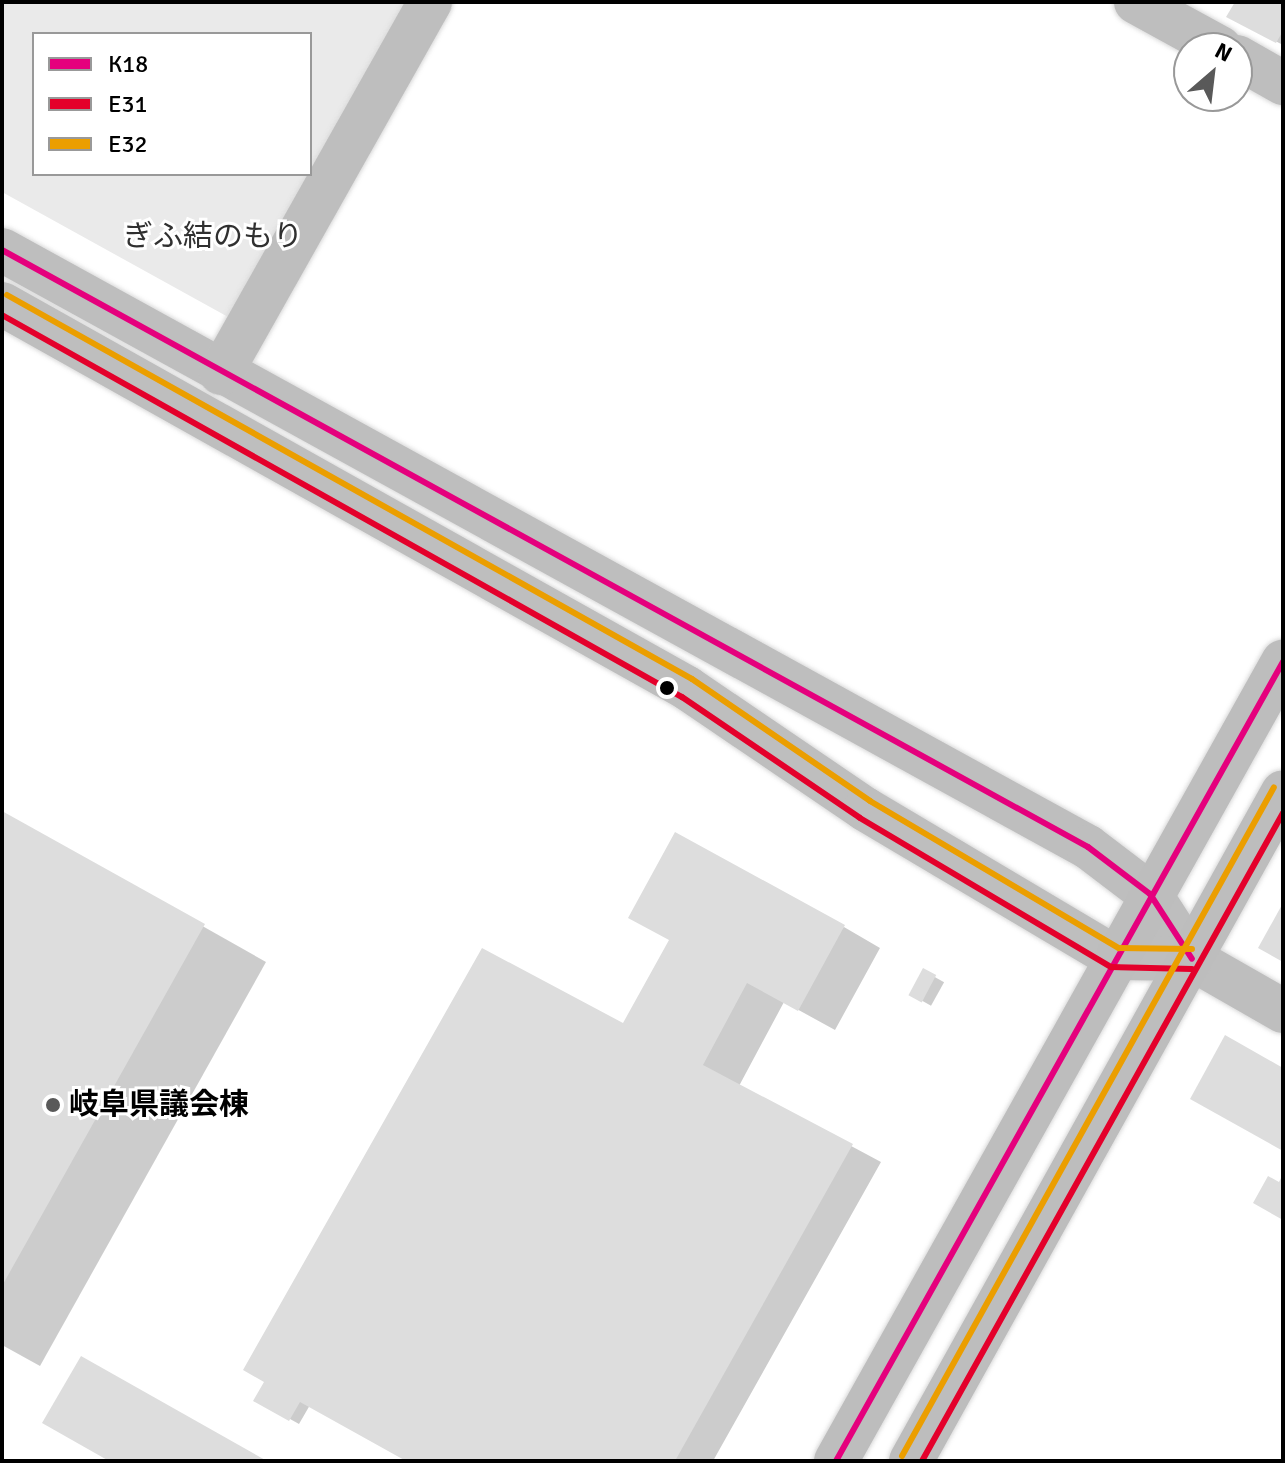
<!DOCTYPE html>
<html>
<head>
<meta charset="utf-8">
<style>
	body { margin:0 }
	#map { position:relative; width:1285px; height:1463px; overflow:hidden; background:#fff; font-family:Signika,"Noto Sans JP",sans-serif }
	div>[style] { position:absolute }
	.green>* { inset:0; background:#eaeaea }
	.shadow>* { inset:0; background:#0003; transform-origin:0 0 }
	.building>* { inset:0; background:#ddd; transform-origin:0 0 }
	.roads { filter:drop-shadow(0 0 2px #dbdbdb) drop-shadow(0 0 2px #dbdbdb) }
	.minor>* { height:44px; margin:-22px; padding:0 22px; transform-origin:22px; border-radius:22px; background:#bebebe }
	.major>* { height:44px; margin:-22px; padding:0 22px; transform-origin:22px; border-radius:22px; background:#bdbdbd }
	.bus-1>* { height:6px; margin:-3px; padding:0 3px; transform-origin:3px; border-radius:3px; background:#e5007d }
	.bus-2>* { height:6px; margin:-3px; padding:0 3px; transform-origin:3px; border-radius:3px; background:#e4002b }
	.bus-3>* { height:6px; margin:-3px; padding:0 3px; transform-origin:3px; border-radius:3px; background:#eb9e00 }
	.dots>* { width:22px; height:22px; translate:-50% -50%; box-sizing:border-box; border:4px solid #fff; border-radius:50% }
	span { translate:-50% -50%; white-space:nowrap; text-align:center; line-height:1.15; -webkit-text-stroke:6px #fff; paint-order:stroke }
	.park-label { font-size:30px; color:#303030 }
	.poi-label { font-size:30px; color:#000; font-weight:700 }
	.left { translate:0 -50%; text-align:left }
	.frame { position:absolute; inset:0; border:4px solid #000; pointer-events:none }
	.legend { position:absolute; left:32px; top:32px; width:280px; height:144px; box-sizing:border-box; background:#fff; border:2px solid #999; margin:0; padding:10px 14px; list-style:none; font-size:24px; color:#000 }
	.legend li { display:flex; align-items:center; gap:16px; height:40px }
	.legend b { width:40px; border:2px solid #999 }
	.north { position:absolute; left:1173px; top:32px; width:80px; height:80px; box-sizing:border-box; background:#fff; border:2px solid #999; border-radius:50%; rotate:28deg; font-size:22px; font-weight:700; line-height:32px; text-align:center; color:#000 }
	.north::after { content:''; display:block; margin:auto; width:28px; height:36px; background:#595959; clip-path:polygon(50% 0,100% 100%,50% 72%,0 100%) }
</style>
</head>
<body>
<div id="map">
	<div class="green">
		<div style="clip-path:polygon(evenodd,2px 2px,417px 2px,239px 323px,2px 192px,2px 2px,34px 34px,310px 34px,310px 174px,34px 174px,34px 34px)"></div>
	</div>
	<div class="shadow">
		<div style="clip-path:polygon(1237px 2px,1283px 2px,1283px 45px,1238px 22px)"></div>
		<div style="clip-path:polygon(2px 813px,266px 962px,40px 1366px,2px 1345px)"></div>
		<div style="clip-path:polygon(844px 927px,880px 948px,835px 1030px,784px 1002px,739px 1086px,881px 1162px,713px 1461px,409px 1461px,310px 1405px,299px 1424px,256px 1400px,624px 1025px)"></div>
		<div style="left:924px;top:971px;width:23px;height:27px;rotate:29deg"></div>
	</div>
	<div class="building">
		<div style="clip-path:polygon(1235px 2px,1283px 2px,1283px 31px,1276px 43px,1226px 17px)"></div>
		<div style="clip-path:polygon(2px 811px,205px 924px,2px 1286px)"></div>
		<div style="clip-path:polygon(675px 832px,845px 925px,798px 1011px,747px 983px,703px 1065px,853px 1144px,675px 1461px,406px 1461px,300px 1402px,289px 1421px,253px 1401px,264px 1382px,243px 1370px,482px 948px,623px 1023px,669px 940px,628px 918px)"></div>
		<div style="clip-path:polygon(1283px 903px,1283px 962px,1258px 948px)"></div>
		<div style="left:923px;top:968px;width:15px;height:31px;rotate:28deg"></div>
		<div style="clip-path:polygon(1225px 1035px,1283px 1068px,1283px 1151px,1190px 1099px)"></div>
		<div style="clip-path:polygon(1283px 1174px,1283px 1220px,1253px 1203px,1268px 1176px,1279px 1182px)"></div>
		<div style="clip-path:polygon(81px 1356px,267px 1461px,109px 1461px,42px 1423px)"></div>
	</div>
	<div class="roads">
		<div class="minor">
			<div style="left:1136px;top:2px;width:96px;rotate:28.7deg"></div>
			<div style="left:1237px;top:57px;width:53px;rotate:29.5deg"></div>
			<div style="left:2px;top:250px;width:1239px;rotate:28.8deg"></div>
			<div style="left:1088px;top:847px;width:78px;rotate:37.2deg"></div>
			<div style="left:1150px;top:894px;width:77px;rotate:57.1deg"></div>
			<div style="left:1192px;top:959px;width:105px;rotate:29.7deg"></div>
			<div style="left:2px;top:304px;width:785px;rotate:29.27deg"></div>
			<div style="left:687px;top:688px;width:215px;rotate:34.2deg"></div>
			<div style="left:865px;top:809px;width:292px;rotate:30.7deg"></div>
			<div style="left:1116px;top:958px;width:76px;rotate:0.8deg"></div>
			<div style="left:221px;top:373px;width:426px;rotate:-60.6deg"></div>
		</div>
		<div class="major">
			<div style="left:836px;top:1461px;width:916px;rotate:-60.78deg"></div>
			<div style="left:911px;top:1461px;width:765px;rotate:-60.92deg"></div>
		</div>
	</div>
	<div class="bus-1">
		<div style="left:2px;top:250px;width:1239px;rotate:28.8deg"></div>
		<div style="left:1088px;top:847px;width:78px;rotate:37.2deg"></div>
		<div style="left:1150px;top:894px;width:77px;rotate:57.1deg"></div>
		<div style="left:836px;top:1461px;width:916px;rotate:-60.78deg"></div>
	</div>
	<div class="bus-2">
		<div style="left:2px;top:315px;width:780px;rotate:29.33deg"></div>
		<div style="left:682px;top:697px;width:215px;rotate:34.2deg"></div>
		<div style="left:860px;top:818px;width:292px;rotate:30.7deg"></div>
		<div style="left:1111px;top:967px;width:81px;rotate:1.4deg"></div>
		<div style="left:922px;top:1461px;width:742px;rotate:-60.88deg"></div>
	</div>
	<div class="bus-3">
		<div style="left:7px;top:295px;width:785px;rotate:29.27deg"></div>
		<div style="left:692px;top:679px;width:216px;rotate:34.4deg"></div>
		<div style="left:870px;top:801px;width:289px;rotate:30.6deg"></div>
		<div style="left:1119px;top:948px;width:73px;rotate:0.8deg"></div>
		<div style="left:902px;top:1456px;width:765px;rotate:-60.92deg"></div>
	</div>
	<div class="dots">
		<div style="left:667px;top:688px;background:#000"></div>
		<div style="left:53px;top:1105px;background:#595959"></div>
	</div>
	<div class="park-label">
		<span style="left:213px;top:237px">ぎふ結のもり</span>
	</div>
	<div class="poi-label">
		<span class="left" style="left:69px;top:1105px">岐阜県議会棟</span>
	</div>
	<div class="frame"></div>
	<ul class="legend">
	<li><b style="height:10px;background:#e5007d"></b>K18</li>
	<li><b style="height:10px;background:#e4002b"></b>E31</li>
	<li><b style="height:10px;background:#eb9e00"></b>E32</li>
	</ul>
	<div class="north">N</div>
</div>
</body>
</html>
